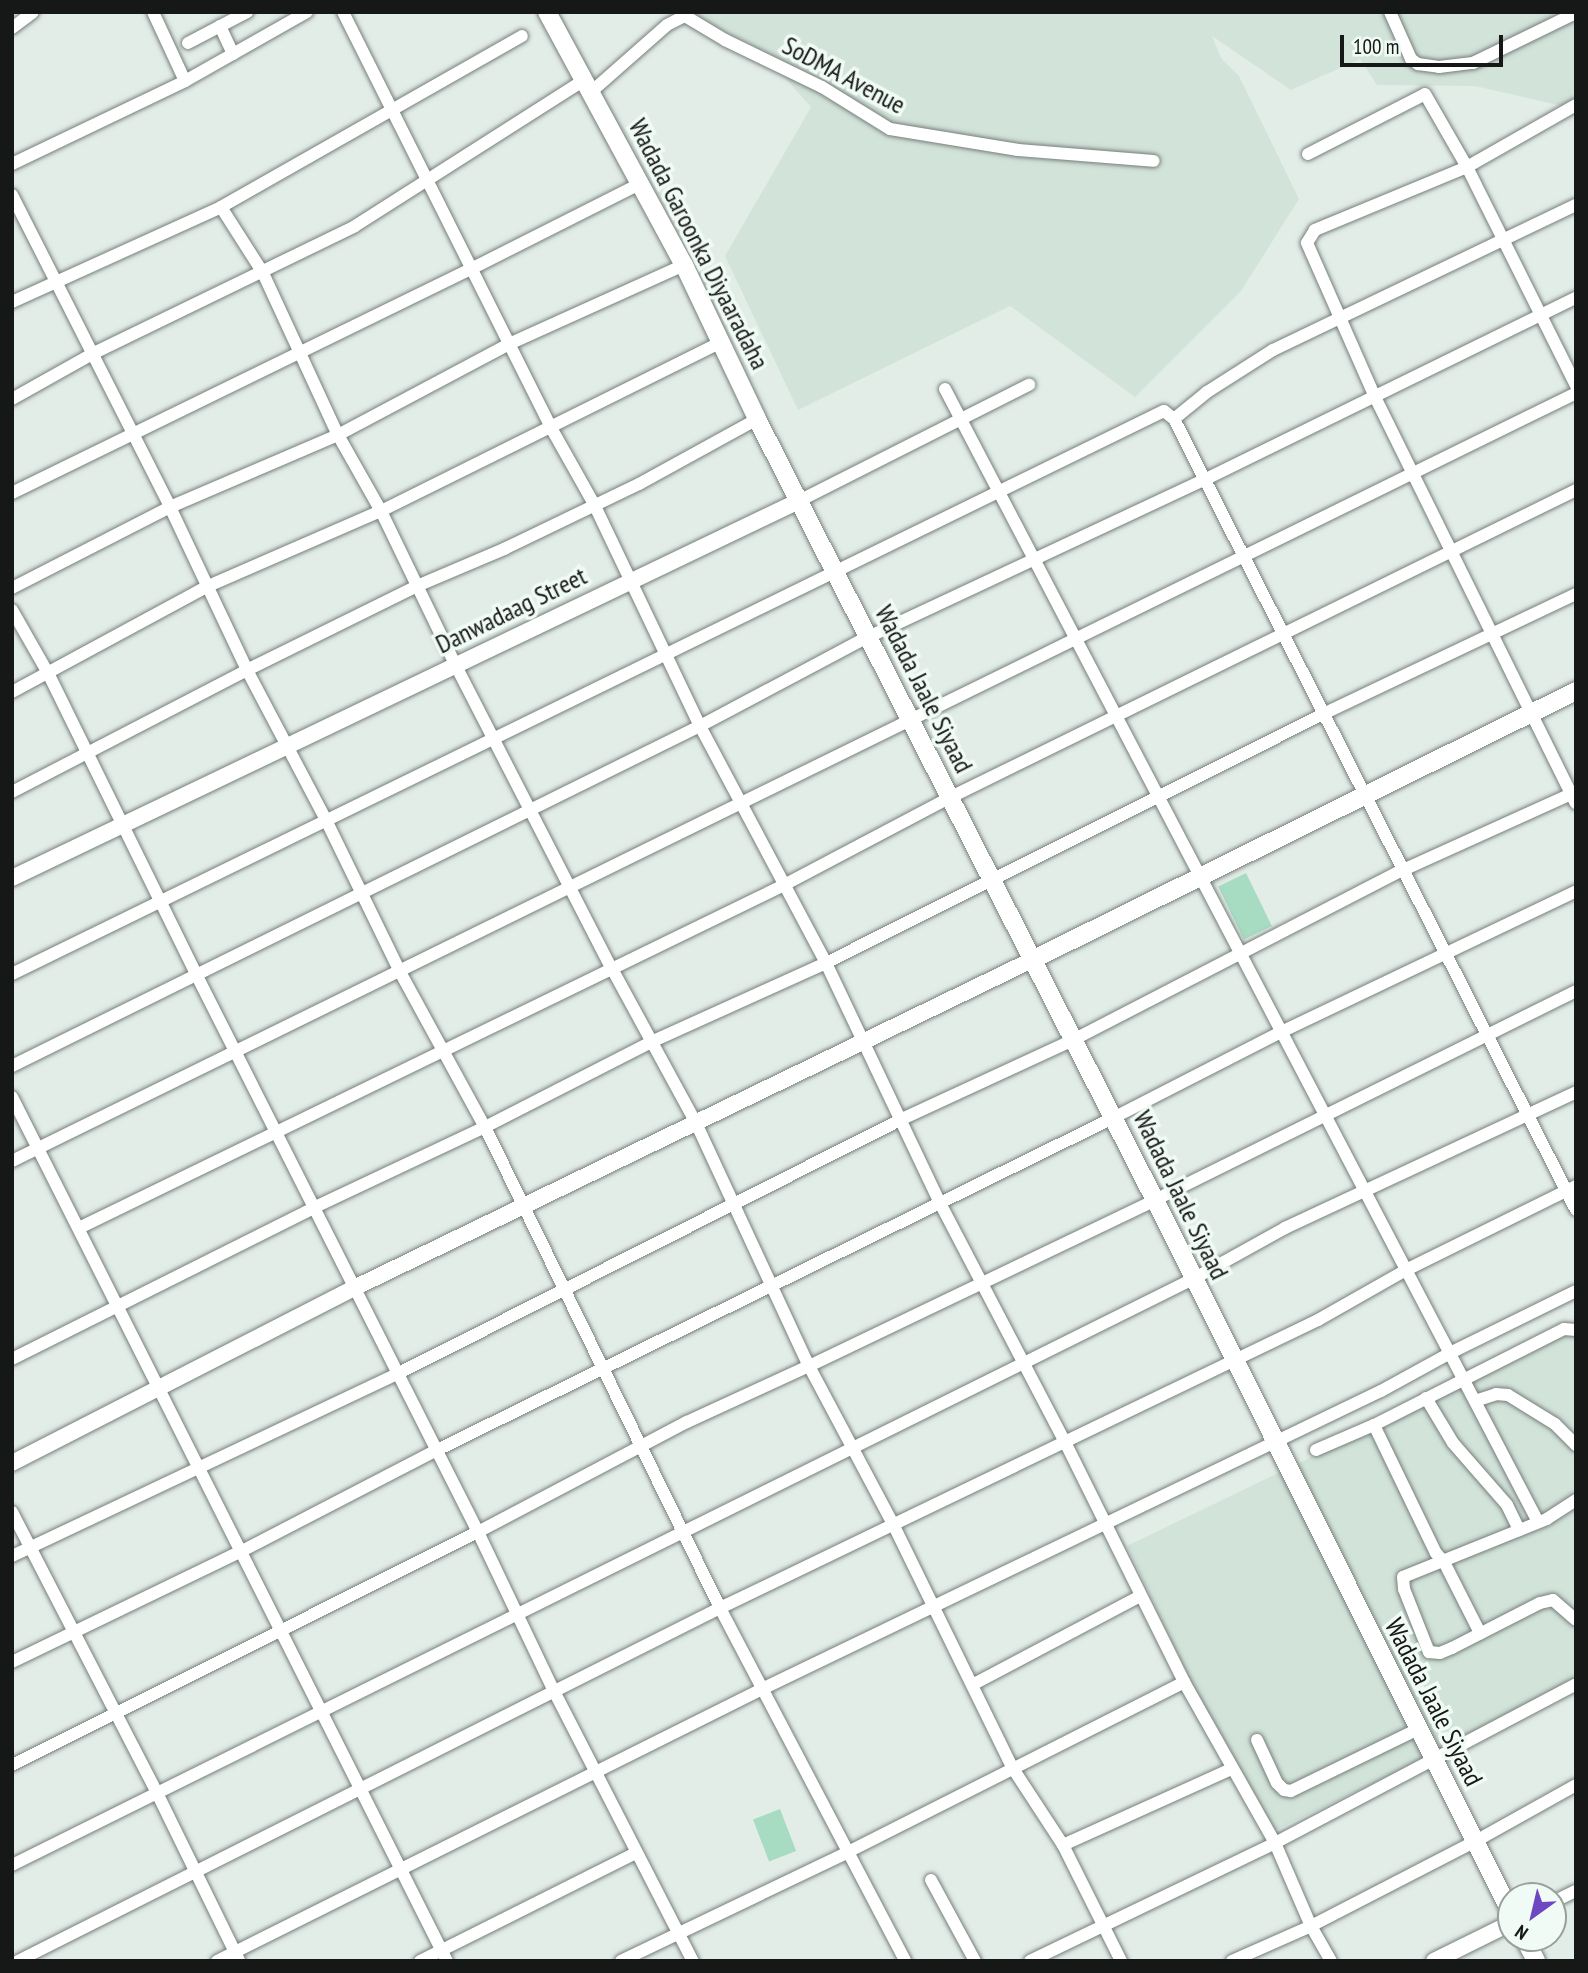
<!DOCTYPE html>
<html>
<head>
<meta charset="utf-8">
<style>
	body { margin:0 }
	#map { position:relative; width:1588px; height:1973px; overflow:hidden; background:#e3ede8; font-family:"PT Sans Narrow",sans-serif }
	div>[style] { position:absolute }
	.built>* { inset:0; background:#d2e3da }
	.green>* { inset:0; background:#a7dcc2; transform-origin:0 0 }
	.roads { filter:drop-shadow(0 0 2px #767f7a) drop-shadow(0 0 2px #767f7a) }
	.minor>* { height:12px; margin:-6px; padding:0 6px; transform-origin:6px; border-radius:6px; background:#fff }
	.tertiary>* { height:16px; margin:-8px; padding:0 8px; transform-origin:8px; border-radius:8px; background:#fff }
	.secondary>* { height:18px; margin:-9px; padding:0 9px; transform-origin:9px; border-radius:9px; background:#fff }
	span { translate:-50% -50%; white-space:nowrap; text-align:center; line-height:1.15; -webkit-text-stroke:7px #f1fbf5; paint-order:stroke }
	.street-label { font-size:26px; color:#151816 }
	.frame { position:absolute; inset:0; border:14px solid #151816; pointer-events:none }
	.north { position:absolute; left:1497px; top:1882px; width:70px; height:70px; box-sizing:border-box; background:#f1fbf5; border:2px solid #99a09c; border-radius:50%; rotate:214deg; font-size:19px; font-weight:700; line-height:28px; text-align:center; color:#151816 }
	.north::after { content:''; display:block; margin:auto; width:24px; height:32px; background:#6d48c1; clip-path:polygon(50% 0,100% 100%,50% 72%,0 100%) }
	.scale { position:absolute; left:1340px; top:35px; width:163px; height:32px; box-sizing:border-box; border:4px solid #151816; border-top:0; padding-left:9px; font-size:21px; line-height:24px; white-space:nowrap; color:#151816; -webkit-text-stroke:5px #f1fbf5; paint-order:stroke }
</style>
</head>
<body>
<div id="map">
	<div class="built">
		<div style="clip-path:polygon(687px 12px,1576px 12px,1576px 109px,1475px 86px,1377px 85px,1360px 59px,1291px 90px,1212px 36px,1221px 58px,1239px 76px,1299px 199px,1241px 291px,1135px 397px,1010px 306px,798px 410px,725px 256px,811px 107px,759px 49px)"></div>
		<div style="clip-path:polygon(1576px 1329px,1576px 1685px,1272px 1832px,1192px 1684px,1127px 1546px)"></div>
	</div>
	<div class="green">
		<div style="left:1246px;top:873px;width:59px;height:31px;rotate:64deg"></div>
		<div style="left:780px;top:1809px;width:45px;height:29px;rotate:69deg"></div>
	</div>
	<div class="roads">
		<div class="minor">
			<div style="left:153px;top:12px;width:76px;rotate:65.1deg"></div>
			<div style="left:343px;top:12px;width:463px;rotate:63.4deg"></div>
			<div style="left:550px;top:426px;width:90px;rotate:60.6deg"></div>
			<div style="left:594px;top:504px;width:246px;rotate:64.5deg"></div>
			<div style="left:700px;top:726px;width:268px;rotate:62deg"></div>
			<div style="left:826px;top:963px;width:266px;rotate:64.6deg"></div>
			<div style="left:940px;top:1203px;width:267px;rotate:62.4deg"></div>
			<div style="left:1064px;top:1440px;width:270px;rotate:63.6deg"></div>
			<div style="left:1184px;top:1682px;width:185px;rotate:60.5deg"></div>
			<div style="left:1275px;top:1843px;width:90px;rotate:66.6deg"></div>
			<div style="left:1311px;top:1926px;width:40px;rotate:60.3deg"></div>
			<div style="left:1390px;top:12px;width:51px;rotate:65.9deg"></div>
			<div style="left:1411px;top:59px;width:9px;rotate:36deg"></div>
			<div style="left:1418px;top:64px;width:21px;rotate:8deg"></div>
			<div style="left:1439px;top:67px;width:34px;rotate:-7deg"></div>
			<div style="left:1473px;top:63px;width:114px;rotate:-25.9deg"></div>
			<div style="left:220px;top:26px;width:31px;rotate:65deg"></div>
			<div style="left:12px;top:28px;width:26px;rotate:-37deg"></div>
			<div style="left:188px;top:43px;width:67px;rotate:-27.7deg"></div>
			<div style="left:591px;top:92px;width:101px;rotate:-41.4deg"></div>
			<div style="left:667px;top:25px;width:20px;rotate:-27deg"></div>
			<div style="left:685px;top:16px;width:47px;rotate:31deg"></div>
			<div style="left:725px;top:40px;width:108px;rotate:25.9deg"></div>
			<div style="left:822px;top:87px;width:80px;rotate:31.7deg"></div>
			<div style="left:890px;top:129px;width:130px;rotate:9.3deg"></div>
			<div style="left:1018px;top:150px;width:136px;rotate:4.6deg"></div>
			<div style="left:1576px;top:105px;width:125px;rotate:150.4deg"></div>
			<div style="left:1467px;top:167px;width:165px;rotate:157.5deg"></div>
			<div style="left:1315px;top:230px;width:15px;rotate:122deg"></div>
			<div style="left:1307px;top:243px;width:168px;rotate:66.2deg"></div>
			<div style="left:1375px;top:397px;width:453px;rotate:63.7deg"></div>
			<div style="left:1308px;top:154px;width:131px;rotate:-27.1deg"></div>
			<div style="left:1425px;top:94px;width:84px;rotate:60.1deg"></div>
			<div style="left:1467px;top:167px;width:245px;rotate:63.5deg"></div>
			<div style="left:12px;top:164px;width:192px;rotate:-25.6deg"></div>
			<div style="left:185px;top:81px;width:140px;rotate:-29.5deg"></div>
			<div style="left:12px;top:195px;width:350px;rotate:63.1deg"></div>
			<div style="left:170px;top:507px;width:180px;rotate:64.7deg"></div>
			<div style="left:247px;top:670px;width:170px;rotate:62.2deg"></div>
			<div style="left:326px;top:820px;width:169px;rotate:64deg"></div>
			<div style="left:400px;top:972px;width:177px;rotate:61.3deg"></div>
			<div style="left:485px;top:1127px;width:535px;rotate:63.96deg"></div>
			<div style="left:720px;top:1608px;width:399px;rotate:62.3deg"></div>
			<div style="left:221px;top:207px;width:78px;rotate:57.5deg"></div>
			<div style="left:263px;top:273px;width:179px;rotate:65.2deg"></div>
			<div style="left:338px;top:435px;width:87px;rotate:60.5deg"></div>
			<div style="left:381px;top:511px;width:170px;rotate:64.2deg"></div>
			<div style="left:455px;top:664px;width:341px;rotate:62.8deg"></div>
			<div style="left:611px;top:967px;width:178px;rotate:61.4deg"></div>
			<div style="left:696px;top:1123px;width:268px;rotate:65.1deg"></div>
			<div style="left:809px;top:1366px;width:181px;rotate:62deg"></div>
			<div style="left:894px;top:1526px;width:268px;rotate:63.9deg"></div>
			<div style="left:1012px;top:1767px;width:93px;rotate:56.8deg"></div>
			<div style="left:1063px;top:1845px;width:130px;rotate:63.4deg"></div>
			<div style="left:12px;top:302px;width:230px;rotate:-24.4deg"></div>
			<div style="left:221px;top:207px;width:346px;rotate:-29.6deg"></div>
			<div style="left:945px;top:389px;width:1279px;rotate:62.37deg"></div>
			<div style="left:12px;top:399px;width:94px;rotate:-29.3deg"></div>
			<div style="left:94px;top:353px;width:290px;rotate:-25.9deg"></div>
			<div style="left:355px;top:226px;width:272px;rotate:-32.5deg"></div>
			<div style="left:1174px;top:419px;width:43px;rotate:-39.3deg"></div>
			<div style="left:1207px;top:392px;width:78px;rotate:-32.5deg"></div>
			<div style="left:1273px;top:350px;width:336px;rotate:-25.6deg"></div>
			<div style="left:12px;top:493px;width:513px;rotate:-26.02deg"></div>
			<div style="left:473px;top:268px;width:188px;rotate:-26.8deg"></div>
			<div style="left:799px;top:501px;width:258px;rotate:-26.8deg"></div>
			<div style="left:12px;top:588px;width:178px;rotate:-27.1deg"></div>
			<div style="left:170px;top:507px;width:183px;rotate:-23.2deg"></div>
			<div style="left:338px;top:435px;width:194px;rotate:-28deg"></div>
			<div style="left:509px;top:344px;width:192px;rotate:-24.3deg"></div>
			<div style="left:12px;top:610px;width:73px;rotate:60.3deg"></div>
			<div style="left:48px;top:673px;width:335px;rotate:63.8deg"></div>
			<div style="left:196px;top:974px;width:625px;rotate:63.19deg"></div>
			<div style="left:478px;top:1532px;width:176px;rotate:64.5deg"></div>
			<div style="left:554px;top:1691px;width:304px;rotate:62.8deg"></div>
			<div style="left:12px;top:692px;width:221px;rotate:-28.4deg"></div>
			<div style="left:206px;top:587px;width:191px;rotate:-23.5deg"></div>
			<div style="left:381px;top:511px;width:378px;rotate:-26.4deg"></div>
			<div style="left:12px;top:792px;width:265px;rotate:-27.4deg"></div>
			<div style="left:247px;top:670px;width:190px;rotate:-26.3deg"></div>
			<div style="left:417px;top:586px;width:95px;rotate:-23deg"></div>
			<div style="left:504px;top:549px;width:150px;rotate:-25.7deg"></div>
			<div style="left:639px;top:484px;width:135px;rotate:-28.8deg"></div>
			<div style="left:12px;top:974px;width:1282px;rotate:-26.05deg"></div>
			<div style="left:1164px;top:411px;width:13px;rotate:39deg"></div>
			<div style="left:1174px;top:419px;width:887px;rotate:63.06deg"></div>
			<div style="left:12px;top:1066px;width:767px;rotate:-26.3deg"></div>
			<div style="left:700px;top:726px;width:183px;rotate:-28deg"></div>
			<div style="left:862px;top:640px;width:378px;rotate:-25.1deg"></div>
			<div style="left:1204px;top:480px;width:414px;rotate:-26.1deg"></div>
			<div style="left:12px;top:1097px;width:967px;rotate:63.28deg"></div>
			<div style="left:12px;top:1161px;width:1742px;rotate:-26.15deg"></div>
			<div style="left:79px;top:1228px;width:784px;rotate:-25.94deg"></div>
			<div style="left:784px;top:885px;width:187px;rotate:-27.8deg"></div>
			<div style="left:949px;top:798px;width:699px;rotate:-26.16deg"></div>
			<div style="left:12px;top:1359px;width:339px;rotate:-26.6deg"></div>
			<div style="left:315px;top:1207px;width:188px;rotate:-25.2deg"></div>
			<div style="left:485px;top:1127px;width:186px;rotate:-27.1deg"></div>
			<div style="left:651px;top:1042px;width:192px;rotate:-24.3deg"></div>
			<div style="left:826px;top:963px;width:556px;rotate:-26.61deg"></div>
			<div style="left:1323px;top:714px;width:280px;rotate:-25.4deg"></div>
			<div style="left:1426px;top:1398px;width:52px;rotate:59deg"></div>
			<div style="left:1453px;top:1443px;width:82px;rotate:48.9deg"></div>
			<div style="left:1507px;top:1505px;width:28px;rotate:64deg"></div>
			<div style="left:1475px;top:1401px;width:22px;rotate:-18deg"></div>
			<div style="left:1496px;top:1394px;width:12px;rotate:5deg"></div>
			<div style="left:1508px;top:1395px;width:55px;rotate:31.7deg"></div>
			<div style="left:1555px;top:1424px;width:30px;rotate:45deg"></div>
			<div style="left:1374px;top:1425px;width:142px;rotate:64.2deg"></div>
			<div style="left:1436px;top:1553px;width:12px;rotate:48deg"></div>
			<div style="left:1444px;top:1562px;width:80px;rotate:63.1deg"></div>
			<div style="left:1316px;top:1450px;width:63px;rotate:-23.3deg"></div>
			<div style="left:1374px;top:1425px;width:213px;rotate:-26.8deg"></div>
			<div style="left:1564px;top:1329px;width:12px;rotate:5deg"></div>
			<div style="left:1576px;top:1500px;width:35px;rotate:147deg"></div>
			<div style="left:1547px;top:1519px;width:155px;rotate:158.1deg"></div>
			<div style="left:1403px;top:1577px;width:12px;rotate:85deg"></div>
			<div style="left:1404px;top:1589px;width:68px;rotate:68.4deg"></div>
			<div style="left:1429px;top:1652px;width:11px;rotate:5deg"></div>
			<div style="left:1440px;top:1653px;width:13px;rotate:-23deg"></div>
			<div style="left:1452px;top:1648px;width:99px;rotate:-27.1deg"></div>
			<div style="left:1540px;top:1603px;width:13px;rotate:-13deg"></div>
			<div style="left:1553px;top:1600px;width:30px;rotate:41deg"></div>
			<div style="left:12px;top:1512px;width:318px;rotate:62.7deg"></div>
			<div style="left:158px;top:1795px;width:184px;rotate:63.9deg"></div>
			<div style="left:12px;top:1556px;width:426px;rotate:-25.3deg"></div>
			<div style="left:397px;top:1374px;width:566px;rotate:-26.79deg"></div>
			<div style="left:902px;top:1119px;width:186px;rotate:-24.8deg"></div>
			<div style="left:1071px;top:1041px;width:373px;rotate:-27.3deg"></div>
			<div style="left:1403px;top:870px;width:190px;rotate:-24.3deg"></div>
			<div style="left:12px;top:1662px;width:253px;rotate:-25.8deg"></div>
			<div style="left:240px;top:1552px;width:222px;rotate:-27.4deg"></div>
			<div style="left:437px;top:1450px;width:753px;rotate:-26.16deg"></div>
			<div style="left:1113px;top:1118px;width:189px;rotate:-27.1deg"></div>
			<div style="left:1281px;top:1032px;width:327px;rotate:-25.5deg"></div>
			<div style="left:974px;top:1684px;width:188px;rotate:-27.9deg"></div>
			<div style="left:1257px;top:1740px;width:47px;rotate:65.1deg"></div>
			<div style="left:1277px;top:1783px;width:10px;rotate:45deg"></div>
			<div style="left:1284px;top:1790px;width:7px;rotate:8deg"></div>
			<div style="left:1291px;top:1791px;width:141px;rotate:-26deg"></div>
			<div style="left:12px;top:1765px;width:521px;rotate:-26.57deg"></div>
			<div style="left:478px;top:1532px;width:236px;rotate:-27.8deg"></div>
			<div style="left:687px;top:1422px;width:134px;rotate:-24.7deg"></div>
			<div style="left:809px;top:1366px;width:384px;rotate:-25.6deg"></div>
			<div style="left:1155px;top:1200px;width:470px;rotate:-26.4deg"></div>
			<div style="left:1063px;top:1845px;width:184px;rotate:-24.3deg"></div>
			<div style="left:12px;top:1865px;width:1318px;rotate:-26.39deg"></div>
			<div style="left:1193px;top:1279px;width:105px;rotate:-29deg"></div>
			<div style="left:1285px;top:1228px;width:321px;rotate:-25deg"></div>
			<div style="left:931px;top:1880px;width:92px;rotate:61.5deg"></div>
			<div style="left:1553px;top:1902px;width:25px;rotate:-26deg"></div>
			<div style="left:18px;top:1961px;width:786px;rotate:-26.7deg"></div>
			<div style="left:720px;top:1608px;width:664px;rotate:-25.72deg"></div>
			<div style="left:1318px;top:1320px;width:101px;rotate:-29.6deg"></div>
			<div style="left:1406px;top:1270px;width:190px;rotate:-26.3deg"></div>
			<div style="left:217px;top:1961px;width:609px;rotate:-26.52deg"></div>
			<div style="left:762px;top:1689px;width:687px;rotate:-25.71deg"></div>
			<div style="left:1381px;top:1391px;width:79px;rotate:-28.8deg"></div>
			<div style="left:1450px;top:1353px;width:140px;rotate:-26.2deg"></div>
			<div style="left:420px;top:1961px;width:241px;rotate:-26.6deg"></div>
			<div style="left:621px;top:1961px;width:250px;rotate:-25.6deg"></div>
			<div style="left:846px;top:1853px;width:379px;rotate:-26.8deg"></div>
			<div style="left:1030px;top:1961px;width:272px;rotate:-25.7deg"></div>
			<div style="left:1275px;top:1843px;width:340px;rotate:-27.8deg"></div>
			<div style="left:1232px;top:1961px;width:86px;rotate:-23.9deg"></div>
			<div style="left:1311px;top:1926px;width:183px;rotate:-27.3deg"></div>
			<div style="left:1474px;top:1842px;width:117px;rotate:-29.2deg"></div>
		</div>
		<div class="tertiary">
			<div style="left:12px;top:878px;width:873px;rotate:-25.6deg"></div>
			<div style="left:12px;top:1463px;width:384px;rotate:-27.1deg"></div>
			<div style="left:354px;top:1288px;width:753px;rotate:-25.82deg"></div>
			<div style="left:1434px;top:1961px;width:86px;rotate:-26.3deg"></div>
		</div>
		<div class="secondary">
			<div style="left:547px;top:12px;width:288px;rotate:61.6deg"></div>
			<div style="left:684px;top:265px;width:170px;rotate:64.6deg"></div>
			<div style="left:757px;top:419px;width:877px;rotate:63deg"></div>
			<div style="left:1155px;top:1200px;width:797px;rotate:63.47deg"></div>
			<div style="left:1032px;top:960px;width:607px;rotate:-26.31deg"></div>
			<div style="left:1524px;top:1938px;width:26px;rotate:62deg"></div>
		</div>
	</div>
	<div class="street-label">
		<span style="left:844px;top:75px;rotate:28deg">SoDMA Avenue</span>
		<span style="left:699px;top:244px;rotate:63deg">Wadada Garoonka Diyaaradaha</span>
		<span style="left:511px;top:610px;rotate:-26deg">Danwadaag Street</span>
		<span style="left:924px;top:689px;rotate:63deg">Wadada Jaale Siyaad</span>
		<span style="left:1181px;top:1195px;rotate:64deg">Wadada Jaale Siyaad</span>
		<span style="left:1434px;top:1702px;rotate:63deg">Wadada Jaale Siyaad</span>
	</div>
	<div class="frame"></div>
	<div class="north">N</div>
	<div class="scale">100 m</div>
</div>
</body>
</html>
